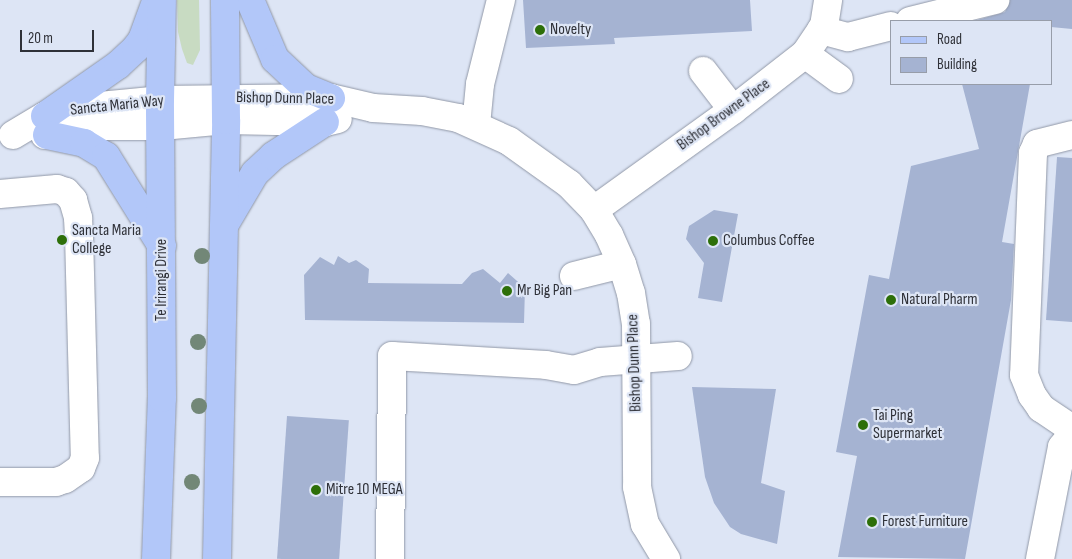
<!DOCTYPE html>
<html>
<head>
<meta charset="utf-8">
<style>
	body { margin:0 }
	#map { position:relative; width:1072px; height:559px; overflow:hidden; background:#dde5f5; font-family:"Sofia Sans Condensed",sans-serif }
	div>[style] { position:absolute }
	.green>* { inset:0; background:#c8dbc2 }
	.building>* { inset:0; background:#a5b3d2; transform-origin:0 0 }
	.roads { filter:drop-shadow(0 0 1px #9198a7) drop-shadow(0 0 1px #9198a7) }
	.minor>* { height:28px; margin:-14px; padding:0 14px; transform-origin:14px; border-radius:14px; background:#fff }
	.major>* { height:28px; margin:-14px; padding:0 14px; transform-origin:14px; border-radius:14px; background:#b2c7f9 }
	.trees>* { width:16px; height:16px; margin:-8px; border-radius:50%; background:#728777 }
	.dots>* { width:14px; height:14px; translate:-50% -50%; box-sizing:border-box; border:2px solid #dde5f5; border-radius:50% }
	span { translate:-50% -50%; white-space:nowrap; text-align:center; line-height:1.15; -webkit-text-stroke:4.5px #dde5f5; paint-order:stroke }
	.poi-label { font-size:16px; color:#2f3138 }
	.left { translate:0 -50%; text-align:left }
	.street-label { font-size:16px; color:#2f3138 }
	.legend { position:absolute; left:890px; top:20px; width:162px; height:65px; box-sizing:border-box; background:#dde5f5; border:1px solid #979da9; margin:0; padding:6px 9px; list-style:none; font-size:15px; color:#2f3138 }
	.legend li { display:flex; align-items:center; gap:10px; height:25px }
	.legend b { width:25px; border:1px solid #979da9 }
	.scale { position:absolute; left:20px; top:30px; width:74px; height:22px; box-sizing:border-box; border:2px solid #2f3138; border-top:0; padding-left:6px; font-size:15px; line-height:18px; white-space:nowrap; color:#2f3138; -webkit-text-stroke:4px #dde5f5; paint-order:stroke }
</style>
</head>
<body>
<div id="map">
	<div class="green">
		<div style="clip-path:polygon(177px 0,199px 0,200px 50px,193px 65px,187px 63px,182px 49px,178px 32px)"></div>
	</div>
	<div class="building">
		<div style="clip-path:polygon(523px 0,750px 0,752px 31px,614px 38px,615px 44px,526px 48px)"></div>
		<div style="clip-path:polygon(1010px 0,1072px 0,1072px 29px,1051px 27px,1051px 21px,974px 21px,1005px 12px)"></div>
		<div style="clip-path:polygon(962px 84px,1030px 84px,1002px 242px,1014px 244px,1011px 300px,965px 559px,838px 557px,857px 456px,836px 452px,869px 275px,889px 279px,911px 166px,979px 149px)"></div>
		<div style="clip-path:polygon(1057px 157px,1072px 158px,1072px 322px,1046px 320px)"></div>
		<div style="clip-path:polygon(714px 210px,738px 214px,722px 302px,698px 298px,704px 263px,686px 239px,689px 226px)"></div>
		<div style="clip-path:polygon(338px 256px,349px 263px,356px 260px,369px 269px,368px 283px,462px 284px,472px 273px,483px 269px,500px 283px,508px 273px,525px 288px,524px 323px,305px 320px,304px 275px,320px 257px,334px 265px)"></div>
		<div style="clip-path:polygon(692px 387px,776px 389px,761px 483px,785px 491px,777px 544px,741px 534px,730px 527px,714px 503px,705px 477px)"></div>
		<div style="left:287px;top:416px;width:62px;height:143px;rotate:4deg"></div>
	</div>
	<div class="roads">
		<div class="minor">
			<div style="left:910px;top:21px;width:88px;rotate:-13.9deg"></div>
			<div style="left:821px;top:30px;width:28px;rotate:15deg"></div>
			<div style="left:848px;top:37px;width:44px;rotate:-14.3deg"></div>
			<div style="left:805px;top:54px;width:42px;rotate:36.3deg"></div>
			<div style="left:703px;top:71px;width:49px;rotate:52.4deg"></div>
			<div style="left:476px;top:125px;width:41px;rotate:-84.4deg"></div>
			<div style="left:480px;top:84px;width:87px;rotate:-76deg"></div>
			<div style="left:13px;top:135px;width:37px;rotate:-31deg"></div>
			<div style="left:45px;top:116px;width:35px;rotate:-13deg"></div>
			<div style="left:79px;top:108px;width:81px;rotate:-5.6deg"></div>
			<div style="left:160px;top:100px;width:171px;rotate:-0.7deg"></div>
			<div style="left:331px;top:98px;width:43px;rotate:13.4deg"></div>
			<div style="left:373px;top:108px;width:49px;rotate:3.5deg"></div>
			<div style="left:422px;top:111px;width:37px;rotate:11deg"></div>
			<div style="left:458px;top:118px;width:56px;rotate:24.3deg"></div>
			<div style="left:509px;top:141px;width:74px;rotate:35.6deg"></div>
			<div style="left:569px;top:184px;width:36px;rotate:46deg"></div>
			<div style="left:594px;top:210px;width:29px;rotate:59deg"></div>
			<div style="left:609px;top:235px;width:32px;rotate:66deg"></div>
			<div style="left:622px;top:264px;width:30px;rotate:73deg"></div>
			<div style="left:631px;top:293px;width:31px;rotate:81deg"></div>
			<div style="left:636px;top:324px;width:163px;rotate:89.6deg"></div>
			<div style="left:637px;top:487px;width:38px;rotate:78deg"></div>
			<div style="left:645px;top:524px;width:41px;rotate:59deg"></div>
			<div style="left:45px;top:135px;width:53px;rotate:-9.8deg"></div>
			<div style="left:97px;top:126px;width:65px"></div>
			<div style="left:162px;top:126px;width:64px;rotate:-5.4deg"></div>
			<div style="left:226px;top:120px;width:99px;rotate:1.2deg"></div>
			<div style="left:325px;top:122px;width:13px;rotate:-13deg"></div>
			<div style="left:1072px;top:135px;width:36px;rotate:166deg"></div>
			<div style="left:1037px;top:144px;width:10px;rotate:114deg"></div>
			<div style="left:1033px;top:153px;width:222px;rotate:92.3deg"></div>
			<div style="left:1024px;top:375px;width:22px;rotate:68deg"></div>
			<div style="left:1032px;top:395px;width:16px;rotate:55deg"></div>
			<div style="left:1041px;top:408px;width:37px;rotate:34deg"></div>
			<div style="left:0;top:194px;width:57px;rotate:-5deg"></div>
			<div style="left:57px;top:189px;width:9px;rotate:18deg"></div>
			<div style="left:66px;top:192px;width:11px;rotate:49deg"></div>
			<div style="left:73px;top:200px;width:19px;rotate:74deg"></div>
			<div style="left:78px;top:218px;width:17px;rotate:87deg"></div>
			<div style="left:79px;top:235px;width:223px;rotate:88.5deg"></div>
			<div style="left:85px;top:458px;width:11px;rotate:112deg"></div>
			<div style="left:81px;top:468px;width:19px;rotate:145deg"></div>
			<div style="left:65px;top:479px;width:9px;rotate:162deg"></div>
			<div style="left:56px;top:482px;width:56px;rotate:180deg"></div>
			<div style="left:594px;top:210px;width:171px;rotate:-35.7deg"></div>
			<div style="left:733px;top:110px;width:91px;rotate:-37.9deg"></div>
			<div style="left:805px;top:54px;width:34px;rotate:-56deg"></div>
			<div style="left:824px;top:26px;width:26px;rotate:-81deg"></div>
			<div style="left:574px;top:276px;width:49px;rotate:-14deg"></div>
			<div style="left:390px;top:559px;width:203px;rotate:-89.4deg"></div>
			<div style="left:392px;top:356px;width:154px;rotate:3.3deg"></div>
			<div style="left:546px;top:365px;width:28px;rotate:10deg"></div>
			<div style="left:574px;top:370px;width:27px;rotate:-17deg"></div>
			<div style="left:600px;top:362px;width:78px;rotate:-4.4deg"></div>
			<div style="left:1040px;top:559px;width:114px;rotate:-78.9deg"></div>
			<div style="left:1062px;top:447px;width:16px;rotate:-52deg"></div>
		</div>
		<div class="major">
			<div style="left:250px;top:0;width:64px;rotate:67deg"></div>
			<div style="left:275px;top:59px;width:42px;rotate:43.1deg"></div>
			<div style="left:306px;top:88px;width:27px;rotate:22deg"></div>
			<div style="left:45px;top:116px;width:89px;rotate:-34.9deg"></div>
			<div style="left:118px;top:65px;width:25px;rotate:-43deg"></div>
			<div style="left:136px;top:48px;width:10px;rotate:-53deg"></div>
			<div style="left:142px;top:40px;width:37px;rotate:-70deg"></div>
			<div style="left:47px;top:135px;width:38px;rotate:12deg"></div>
			<div style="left:84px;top:143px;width:26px;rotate:31deg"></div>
			<div style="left:106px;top:156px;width:106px;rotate:58.1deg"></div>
			<div style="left:226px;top:222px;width:57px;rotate:-59.4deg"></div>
			<div style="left:255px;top:173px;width:25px;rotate:-43deg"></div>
			<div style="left:273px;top:156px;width:62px;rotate:-33.2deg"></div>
			<div style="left:156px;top:559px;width:161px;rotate:-87.9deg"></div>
			<div style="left:162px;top:398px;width:298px;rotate:-90.4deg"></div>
			<div style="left:160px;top:100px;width:100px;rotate:-88.9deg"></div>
			<div style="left:217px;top:559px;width:439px;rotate:-88.8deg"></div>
			<div style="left:226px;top:120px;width:120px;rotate:-90.5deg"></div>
		</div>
	</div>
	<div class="trees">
		<div style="left:202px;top:256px"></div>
		<div style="left:198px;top:342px"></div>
		<div style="left:199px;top:406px"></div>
		<div style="left:192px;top:482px"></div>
	</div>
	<div class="dots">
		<div style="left:540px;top:30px;background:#2d6f09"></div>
		<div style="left:62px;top:240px;background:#2d6f09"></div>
		<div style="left:713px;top:241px;background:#2d6f09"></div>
		<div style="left:507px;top:291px;background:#2d6f09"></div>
		<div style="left:891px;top:300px;background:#2d6f09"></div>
		<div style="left:863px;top:425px;background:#2d6f09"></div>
		<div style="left:316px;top:490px;background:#2d6f09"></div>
		<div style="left:872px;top:522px;background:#2d6f09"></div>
	</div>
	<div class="poi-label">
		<span class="left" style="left:550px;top:30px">Novelty</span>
		<span class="left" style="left:72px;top:240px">Sancta Maria<br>College</span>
		<span class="left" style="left:723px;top:241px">Columbus Coffee</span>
		<span class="left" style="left:517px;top:291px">Mr Big Pan</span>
		<span class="left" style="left:901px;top:300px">Natural Pharm</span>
		<span class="left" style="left:873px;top:425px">Tai Ping<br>Supermarket</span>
		<span class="left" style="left:326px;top:490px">Mitre 10 MEGA</span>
		<span class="left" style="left:882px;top:522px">Forest Furniture</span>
	</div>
	<div class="street-label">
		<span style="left:285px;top:99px;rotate:1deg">Bishop Dunn Place</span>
		<span style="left:117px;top:106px;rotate:-6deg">Sancta Maria Way</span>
		<span style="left:724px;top:115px;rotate:-36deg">Bishop Browne Place</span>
		<span style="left:162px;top:280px;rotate:-90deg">Te Irirangi Drive</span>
		<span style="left:635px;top:363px;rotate:-92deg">Bishop Dunn Place</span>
	</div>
	<ul class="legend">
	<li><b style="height:6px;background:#b2c7f9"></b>Road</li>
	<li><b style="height:14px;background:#a5b3d2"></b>Building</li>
	</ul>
	<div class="scale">20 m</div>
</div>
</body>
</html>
